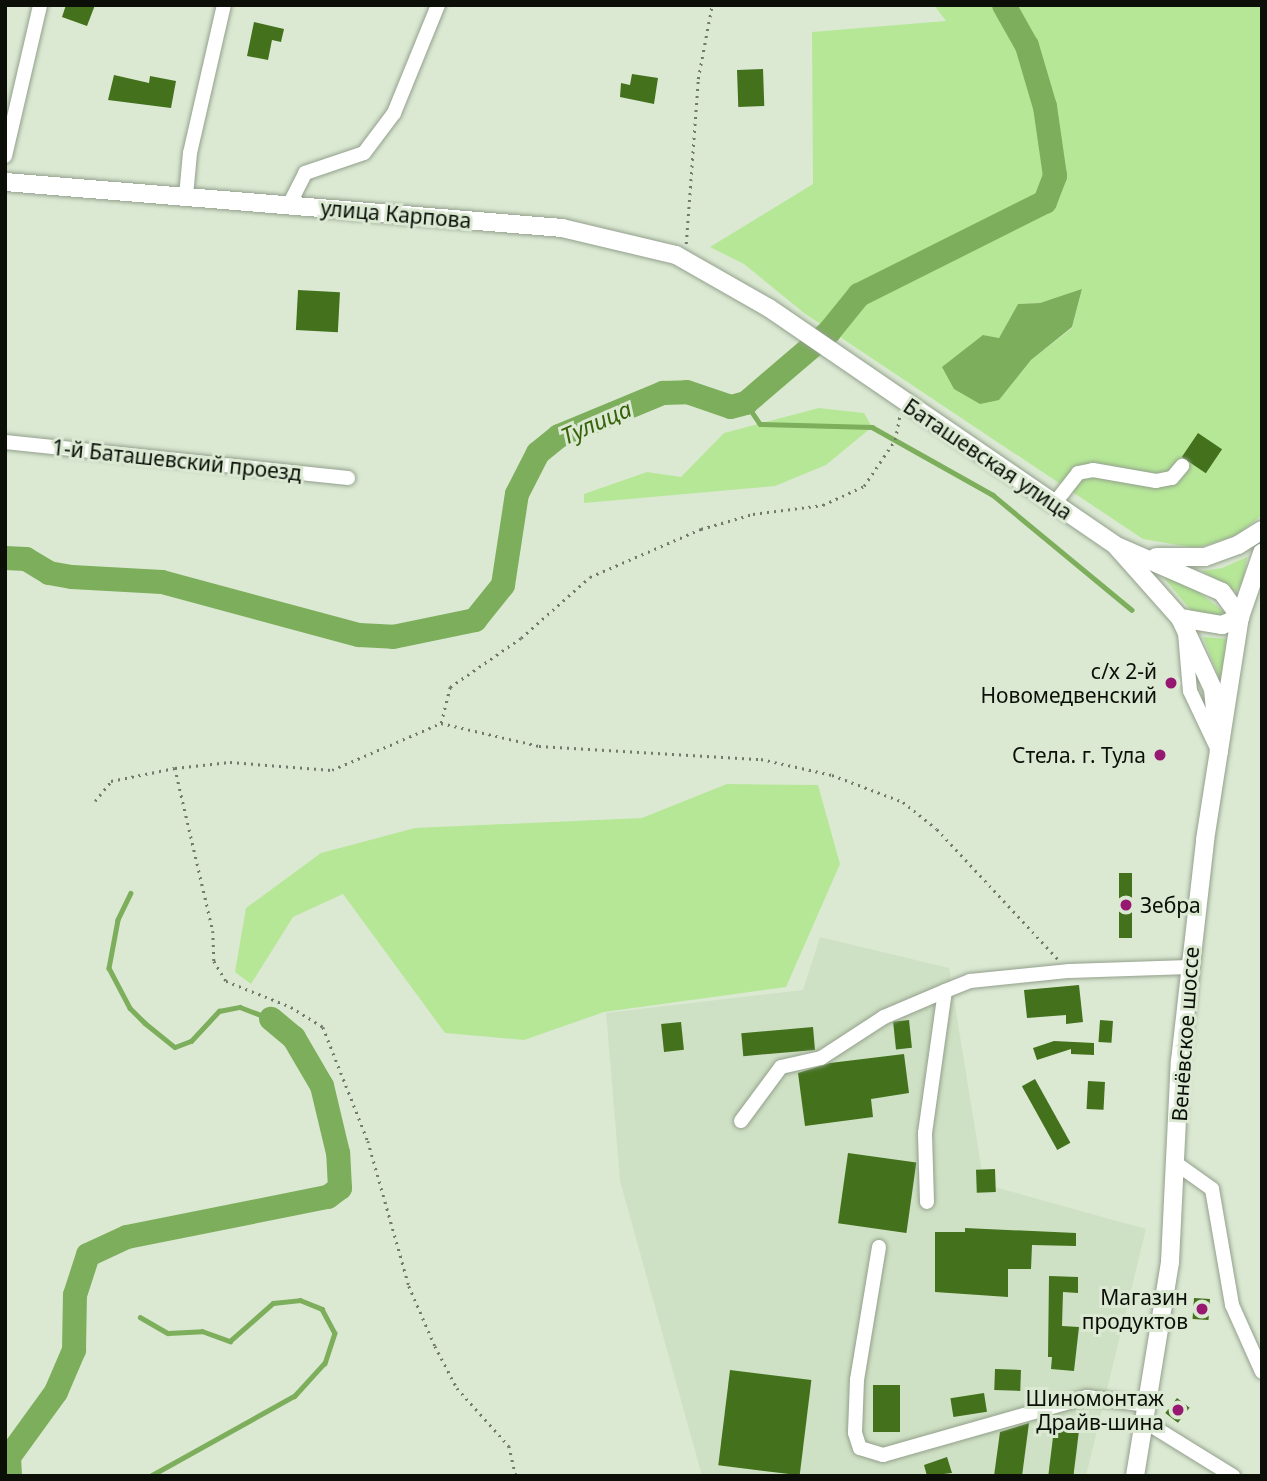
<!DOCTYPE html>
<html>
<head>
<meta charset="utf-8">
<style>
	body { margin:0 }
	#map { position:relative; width:1267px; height:1481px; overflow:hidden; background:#dbe9d3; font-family:"Noto Sans",sans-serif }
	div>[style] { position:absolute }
	.built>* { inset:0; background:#cfe1c4 }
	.green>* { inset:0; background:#b6e797 }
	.water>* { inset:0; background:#7dae5b }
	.stream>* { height:4.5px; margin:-2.25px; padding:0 2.25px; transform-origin:2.25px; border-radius:2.25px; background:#7dae5b }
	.river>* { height:24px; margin:-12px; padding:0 12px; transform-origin:12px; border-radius:12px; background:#7dae5b }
	.building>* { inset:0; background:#43711c; transform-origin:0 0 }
	.path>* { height:2.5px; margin-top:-1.25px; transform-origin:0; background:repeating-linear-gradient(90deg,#717a6b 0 2px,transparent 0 7px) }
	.roads { filter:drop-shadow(0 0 2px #93a08c) drop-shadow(0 0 2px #93a08c) }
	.minor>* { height:14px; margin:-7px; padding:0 7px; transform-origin:7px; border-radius:7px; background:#fff }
	.major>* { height:18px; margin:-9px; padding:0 9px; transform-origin:9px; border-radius:9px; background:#fff }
	.dots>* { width:19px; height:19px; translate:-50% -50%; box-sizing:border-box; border:4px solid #dbe9d3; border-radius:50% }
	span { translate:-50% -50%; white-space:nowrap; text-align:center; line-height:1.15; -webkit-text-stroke:6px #dbe9d3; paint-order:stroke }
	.street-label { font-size:21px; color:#0b0f08 }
	.poi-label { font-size:21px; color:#0b0f08 }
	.right { translate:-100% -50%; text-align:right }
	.left { translate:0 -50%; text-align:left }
	.water-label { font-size:23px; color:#366307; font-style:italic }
	.frame { position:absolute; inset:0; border:7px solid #0b0f08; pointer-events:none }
</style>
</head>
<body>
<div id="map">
	<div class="built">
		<div style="clip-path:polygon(820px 937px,949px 968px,984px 1184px,1146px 1229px,1086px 1476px,702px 1476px,620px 1181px,606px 1013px,803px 990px)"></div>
	</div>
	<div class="green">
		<div style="clip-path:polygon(evenodd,934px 5px,1262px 5px,1262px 515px,1236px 536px,1196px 548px,1143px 539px,804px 313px,744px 264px,710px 247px,813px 184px,812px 32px,946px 21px,934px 5px,1082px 290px,1072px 328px,1031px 360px,999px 400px,983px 335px,999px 338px,1018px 304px,1040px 303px,1082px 290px)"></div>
		<div style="clip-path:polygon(819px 408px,864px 413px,872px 427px,826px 465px,775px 486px,584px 503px,584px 494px,647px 472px,681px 477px,724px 433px)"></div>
		<div style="clip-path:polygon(1247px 557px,1243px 583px,1236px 592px,1202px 571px,1222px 568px)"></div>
		<div style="clip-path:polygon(1156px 568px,1187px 583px,1228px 615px,1218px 619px,1193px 613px)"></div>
		<div style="clip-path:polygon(1203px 637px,1227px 639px,1223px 676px,1219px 677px)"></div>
		<div style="clip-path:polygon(727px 784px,818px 785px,840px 864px,786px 987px,604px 1012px,524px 1040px,445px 1033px,343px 894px,293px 917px,251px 984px,235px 972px,246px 908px,321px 853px,415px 828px,642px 818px)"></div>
	</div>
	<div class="water">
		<div style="clip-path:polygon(1082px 289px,1072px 327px,1031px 360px,999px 400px,980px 404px,954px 389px,942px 367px,983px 335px,999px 338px,1018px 304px,1040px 303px)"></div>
	</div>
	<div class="stream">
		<div style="left:746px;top:403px;width:25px;rotate:56deg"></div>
		<div style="left:760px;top:424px;width:112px;rotate:1.5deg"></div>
		<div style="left:872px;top:427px;width:139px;rotate:29.3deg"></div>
		<div style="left:993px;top:495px;width:180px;rotate:39.6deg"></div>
		<div style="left:131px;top:893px;width:30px;rotate:116deg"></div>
		<div style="left:118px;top:920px;width:49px;rotate:100.6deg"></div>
		<div style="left:109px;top:968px;width:45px;rotate:62.3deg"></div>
		<div style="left:130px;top:1008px;width:21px;rotate:45deg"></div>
		<div style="left:145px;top:1023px;width:38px;rotate:39deg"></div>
		<div style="left:175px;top:1047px;width:17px;rotate:-21deg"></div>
		<div style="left:191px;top:1041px;width:41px;rotate:-47deg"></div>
		<div style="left:219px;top:1011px;width:21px;rotate:-11deg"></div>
		<div style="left:240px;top:1007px;width:33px;rotate:21deg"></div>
		<div style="left:140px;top:1317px;width:32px;rotate:30deg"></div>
		<div style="left:168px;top:1333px;width:34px;rotate:-3deg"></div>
		<div style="left:202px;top:1331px;width:30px;rotate:20deg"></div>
		<div style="left:230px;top:1341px;width:57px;rotate:-41.5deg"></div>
		<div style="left:273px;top:1303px;width:27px;rotate:-6deg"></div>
		<div style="left:300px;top:1300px;width:24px;rotate:22deg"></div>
		<div style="left:322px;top:1309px;width:27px;rotate:62deg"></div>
		<div style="left:335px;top:1333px;width:32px;rotate:108deg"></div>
		<div style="left:325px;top:1363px;width:45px;rotate:132.3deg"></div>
		<div style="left:295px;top:1396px;width:165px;rotate:150.9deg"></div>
	</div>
	<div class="river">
		<div style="left:5px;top:558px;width:21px;rotate:3deg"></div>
		<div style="left:26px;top:559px;width:27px;rotate:31deg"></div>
		<div style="left:49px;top:573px;width:23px;rotate:10deg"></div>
		<div style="left:72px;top:577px;width:90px;rotate:3.2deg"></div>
		<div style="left:162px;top:582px;width:204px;rotate:15.1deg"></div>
		<div style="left:359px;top:635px;width:34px;rotate:3deg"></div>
		<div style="left:393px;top:637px;width:84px;rotate:-11.7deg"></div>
		<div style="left:475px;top:620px;width:45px;rotate:-51.3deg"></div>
		<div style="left:503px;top:585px;width:92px;rotate:-81.3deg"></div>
		<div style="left:517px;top:494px;width:46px;rotate:-62.9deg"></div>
		<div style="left:538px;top:453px;width:27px;rotate:-39deg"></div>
		<div style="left:559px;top:436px;width:113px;rotate:-22.5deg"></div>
		<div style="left:663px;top:393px;width:24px;rotate:-2deg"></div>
		<div style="left:687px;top:392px;width:46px;rotate:18.8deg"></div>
		<div style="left:731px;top:407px;width:16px;rotate:-15deg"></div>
		<div style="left:746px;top:403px;width:109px;rotate:-40.5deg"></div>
		<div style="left:829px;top:332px;width:48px;rotate:-51deg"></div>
		<div style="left:859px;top:295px;width:208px;rotate:-26.6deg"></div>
		<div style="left:1045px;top:202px;width:28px;rotate:-69deg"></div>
		<div style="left:1055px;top:176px;width:70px;rotate:-98.2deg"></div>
		<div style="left:1045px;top:107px;width:64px;rotate:-106.4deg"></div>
		<div style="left:1027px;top:46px;width:47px;rotate:-119.3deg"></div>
		<div style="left:10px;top:1476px;width:19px;rotate:-93deg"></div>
		<div style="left:9px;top:1457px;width:80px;rotate:-54.1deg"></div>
		<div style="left:56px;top:1392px;width:46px;rotate:-66.8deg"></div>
		<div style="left:74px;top:1350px;width:55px;rotate:-89deg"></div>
		<div style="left:75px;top:1295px;width:42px;rotate:-72deg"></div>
		<div style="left:88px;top:1255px;width:43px;rotate:-24.8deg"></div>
		<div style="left:127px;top:1237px;width:205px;rotate:-11.3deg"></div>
		<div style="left:328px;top:1197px;width:15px;rotate:-37deg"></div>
		<div style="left:340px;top:1188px;width:35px;rotate:-93deg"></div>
		<div style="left:338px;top:1153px;width:69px;rotate:-103.4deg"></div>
		<div style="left:322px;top:1086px;width:56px;rotate:-120.3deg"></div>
		<div style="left:294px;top:1038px;width:30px;rotate:-140deg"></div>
	</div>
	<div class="building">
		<div style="clip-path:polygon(66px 5px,95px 5px,87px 26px,62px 17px)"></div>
		<div style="clip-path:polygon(254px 22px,284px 29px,281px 42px,272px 40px,268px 60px,247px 56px)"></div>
		<div style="left:763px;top:69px;width:37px;height:26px;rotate:88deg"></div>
		<div style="clip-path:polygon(632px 74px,658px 78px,654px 104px,620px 97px,621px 83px,630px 85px)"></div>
		<div style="clip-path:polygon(114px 75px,149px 83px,150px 76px,176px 81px,171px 108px,108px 100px)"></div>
		<div style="left:298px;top:290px;width:42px;height:40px;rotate:3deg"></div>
		<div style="left:1198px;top:433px;width:29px;height:29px;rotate:34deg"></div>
		<div style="left:1119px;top:873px;width:13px;height:65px"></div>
		<div style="clip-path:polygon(1079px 985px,1083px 1022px,1066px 1024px,1066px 1015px,1027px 1018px,1024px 990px)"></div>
		<div style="left:909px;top:1020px;width:28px;height:16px;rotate:84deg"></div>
		<div style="left:1100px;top:1020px;width:13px;height:22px;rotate:4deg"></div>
		<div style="left:681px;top:1022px;width:28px;height:20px;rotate:84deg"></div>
		<div style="left:813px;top:1027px;width:23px;height:72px;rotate:85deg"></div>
		<div style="clip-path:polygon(1054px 1041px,1094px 1043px,1094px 1055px,1071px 1054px,1071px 1049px,1037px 1060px,1033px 1048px)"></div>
		<div style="clip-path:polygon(904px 1054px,909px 1093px,871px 1099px,873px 1117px,805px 1126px,798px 1073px,830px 1063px)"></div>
		<div style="left:1035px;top:1079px;width:73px;height:15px;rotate:61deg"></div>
		<div style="left:1088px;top:1081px;width:17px;height:28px;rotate:3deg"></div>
		<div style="left:848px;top:1153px;width:69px;height:71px;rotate:8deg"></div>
		<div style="left:995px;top:1169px;width:23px;height:19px;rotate:88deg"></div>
		<div style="clip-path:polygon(965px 1228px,1076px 1233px,1076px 1246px,1032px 1245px,1031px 1269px,1008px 1269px,1008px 1297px,935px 1292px,935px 1232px,965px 1232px)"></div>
		<div style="clip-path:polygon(1049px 1276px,1078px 1277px,1078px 1293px,1063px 1292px,1062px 1326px,1079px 1327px,1074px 1371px,1051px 1369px,1052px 1357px,1048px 1357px)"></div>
		<div style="left:1194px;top:1298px;width:16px;height:21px;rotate:4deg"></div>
		<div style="left:995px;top:1369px;width:26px;height:21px;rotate:2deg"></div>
		<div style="left:730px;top:1370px;width:82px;height:96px;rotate:7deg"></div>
		<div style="left:873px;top:1385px;width:27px;height:47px"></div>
		<div style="left:984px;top:1393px;width:19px;height:34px;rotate:81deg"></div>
		<div style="left:1177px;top:1398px;width:16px;height:19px;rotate:38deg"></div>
		<div style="clip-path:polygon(1029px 1423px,1022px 1476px,994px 1476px,1000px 1432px)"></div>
		<div style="left:1054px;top:1429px;width:25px;height:47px;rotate:7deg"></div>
		<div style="clip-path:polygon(947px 1457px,952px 1473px,927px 1476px,924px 1465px)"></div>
	</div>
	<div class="path">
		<div style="left:686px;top:244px;width:165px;rotate:-85.8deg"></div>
		<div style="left:698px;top:79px;width:75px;rotate:-79.3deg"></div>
		<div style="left:441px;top:723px;width:37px;rotate:-76deg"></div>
		<div style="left:450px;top:687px;width:86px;rotate:-34.6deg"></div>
		<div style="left:521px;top:638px;width:92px;rotate:-41.5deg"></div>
		<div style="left:590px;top:577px;width:121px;rotate:-23.4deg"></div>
		<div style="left:701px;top:529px;width:54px;rotate:-16.1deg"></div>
		<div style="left:753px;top:514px;width:71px;rotate:-7.3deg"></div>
		<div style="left:823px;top:505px;width:45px;rotate:-24.9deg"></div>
		<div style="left:864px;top:486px;width:55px;rotate:-56deg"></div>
		<div style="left:895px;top:440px;width:25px;rotate:-79deg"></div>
		<div style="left:175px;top:768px;width:167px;rotate:76.9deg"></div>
		<div style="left:213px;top:931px;width:30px;rotate:88deg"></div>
		<div style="left:214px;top:961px;width:23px;rotate:59deg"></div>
		<div style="left:226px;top:981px;width:70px;rotate:21.8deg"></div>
		<div style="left:291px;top:1007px;width:38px;rotate:32deg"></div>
		<div style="left:323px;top:1027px;width:123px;rotate:68.5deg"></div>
		<div style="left:368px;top:1141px;width:151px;rotate:74.2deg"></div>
		<div style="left:409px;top:1286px;width:65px;rotate:66.6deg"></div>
		<div style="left:435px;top:1346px;width:47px;rotate:62.4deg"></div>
		<div style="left:457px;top:1388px;width:78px;rotate:48.1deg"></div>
		<div style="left:509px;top:1446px;width:31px;rotate:77deg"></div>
		<div style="left:95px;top:801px;width:26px;rotate:-51deg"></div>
		<div style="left:111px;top:781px;width:65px;rotate:-11.5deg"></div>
		<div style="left:175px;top:768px;width:55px;rotate:-6.2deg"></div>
		<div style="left:230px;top:762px;width:102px;rotate:4.5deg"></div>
		<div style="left:332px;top:770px;width:119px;rotate:-23.3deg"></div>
		<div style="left:441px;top:723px;width:101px;rotate:13.2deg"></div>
		<div style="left:539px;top:746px;width:222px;rotate:3.4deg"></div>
		<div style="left:761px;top:759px;width:73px;rotate:12.7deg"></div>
		<div style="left:832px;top:775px;width:76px;rotate:20.8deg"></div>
		<div style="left:903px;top:802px;width:43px;rotate:38.5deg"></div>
		<div style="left:937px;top:829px;width:178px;rotate:47.1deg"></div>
	</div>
	<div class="roads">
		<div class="minor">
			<div style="left:5px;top:156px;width:155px;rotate:-76.9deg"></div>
			<div style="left:186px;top:196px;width:43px;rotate:-84.7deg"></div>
			<div style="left:190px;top:153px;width:152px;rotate:-77.1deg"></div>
			<div style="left:289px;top:205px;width:36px;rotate:-63deg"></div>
			<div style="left:305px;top:173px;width:62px;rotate:-18.7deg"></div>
			<div style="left:364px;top:153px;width:50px;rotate:-53.1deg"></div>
			<div style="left:394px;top:113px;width:117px;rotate:-67.8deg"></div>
			<div style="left:5px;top:442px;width:345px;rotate:6deg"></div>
			<div style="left:1054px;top:504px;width:39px;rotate:-52deg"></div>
			<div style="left:1078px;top:473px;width:15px;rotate:-11deg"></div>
			<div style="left:1093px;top:470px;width:64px;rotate:9.9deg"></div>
			<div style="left:1156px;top:481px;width:16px;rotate:-11deg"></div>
			<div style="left:1172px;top:478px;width:16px;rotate:-50deg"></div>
			<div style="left:1185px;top:633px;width:58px;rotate:85.1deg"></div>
			<div style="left:1190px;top:691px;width:59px;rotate:64.7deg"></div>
			<div style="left:741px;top:1121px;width:67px;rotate:-53.5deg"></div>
			<div style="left:781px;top:1067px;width:41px;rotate:-12.7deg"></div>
			<div style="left:821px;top:1058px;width:75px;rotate:-33.1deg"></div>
			<div style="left:884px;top:1017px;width:66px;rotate:-23.1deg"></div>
			<div style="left:1177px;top:1164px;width:43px;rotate:35.5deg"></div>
			<div style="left:1212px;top:1189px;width:118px;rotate:80.2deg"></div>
			<div style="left:1232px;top:1305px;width:73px;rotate:65.9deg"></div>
			<div style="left:927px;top:1202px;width:69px;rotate:-91.7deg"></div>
			<div style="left:925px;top:1133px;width:143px;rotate:-82deg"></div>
			<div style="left:945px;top:991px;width:27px;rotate:-22deg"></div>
			<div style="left:970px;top:981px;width:100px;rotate:-5.8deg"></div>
			<div style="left:1069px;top:971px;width:120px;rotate:-1.9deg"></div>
			<div style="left:879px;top:1247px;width:135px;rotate:99.4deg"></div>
			<div style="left:857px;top:1380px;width:53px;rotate:92.2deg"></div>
			<div style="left:855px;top:1433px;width:16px;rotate:72deg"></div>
			<div style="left:860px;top:1448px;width:24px;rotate:17deg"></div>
			<div style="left:883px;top:1455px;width:212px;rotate:-15.9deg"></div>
			<div style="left:1087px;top:1397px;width:61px;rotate:7.6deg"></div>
			<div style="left:1144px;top:1421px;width:105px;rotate:31.7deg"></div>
		</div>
		<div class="major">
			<div style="left:5px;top:182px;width:559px;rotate:4.72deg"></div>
			<div style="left:562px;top:228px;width:117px;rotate:13.3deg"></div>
			<div style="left:676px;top:255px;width:107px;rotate:29.7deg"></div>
			<div style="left:769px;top:308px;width:421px;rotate:34.4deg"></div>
			<div style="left:1116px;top:546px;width:96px;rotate:48.4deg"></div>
			<div style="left:1180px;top:618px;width:78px;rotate:65.1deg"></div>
			<div style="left:1213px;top:689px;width:63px;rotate:84.6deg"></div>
			<div style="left:1119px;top:547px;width:112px;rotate:23.6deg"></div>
			<div style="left:1222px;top:592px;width:31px;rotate:54deg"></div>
			<div style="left:1156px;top:557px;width:49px"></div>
			<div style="left:1205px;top:557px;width:35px;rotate:-20deg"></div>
			<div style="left:1238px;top:545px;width:28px;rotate:-32deg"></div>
			<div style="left:1180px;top:618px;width:43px;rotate:9.5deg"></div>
			<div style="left:1222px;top:625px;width:20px;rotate:-24deg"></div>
			<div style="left:1135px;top:1476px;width:217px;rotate:-80.7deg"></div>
			<div style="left:1170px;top:1262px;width:201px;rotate:-87.2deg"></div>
			<div style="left:1180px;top:1061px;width:222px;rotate:-83.5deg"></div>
			<div style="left:1205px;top:840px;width:226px;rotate:-81.1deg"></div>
			<div style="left:1240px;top:617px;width:68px;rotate:-71deg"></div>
		</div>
	</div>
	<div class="dots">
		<div style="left:1171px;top:683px;background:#971871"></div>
		<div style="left:1160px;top:755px;background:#971871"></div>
		<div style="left:1126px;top:905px;background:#971871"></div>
		<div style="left:1202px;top:1309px;background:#971871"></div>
		<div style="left:1178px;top:1410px;background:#971871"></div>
	</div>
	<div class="street-label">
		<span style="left:396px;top:214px;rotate:5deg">улица Карпова</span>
		<span style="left:988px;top:459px;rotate:34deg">Баташевская улица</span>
		<span style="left:177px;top:460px;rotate:6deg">1-й Баташевский проезд</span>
		<span style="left:1185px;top:1034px;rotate:-86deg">Венёвское шоссе</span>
	</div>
	<div class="poi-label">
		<span class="right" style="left:1157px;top:683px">с/х 2-й<br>Новомедвенский</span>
		<span class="right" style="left:1146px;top:755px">Стела. г. Тула</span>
		<span class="left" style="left:1140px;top:905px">Зебра</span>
		<span class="right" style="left:1188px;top:1309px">Магазин<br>продуктов</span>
		<span class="right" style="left:1164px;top:1410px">Шиномонтаж<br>Драйв-шина</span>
	</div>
	<div class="water-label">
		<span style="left:596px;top:422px;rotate:-24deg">Тулица</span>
	</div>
	<div class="frame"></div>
</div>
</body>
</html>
